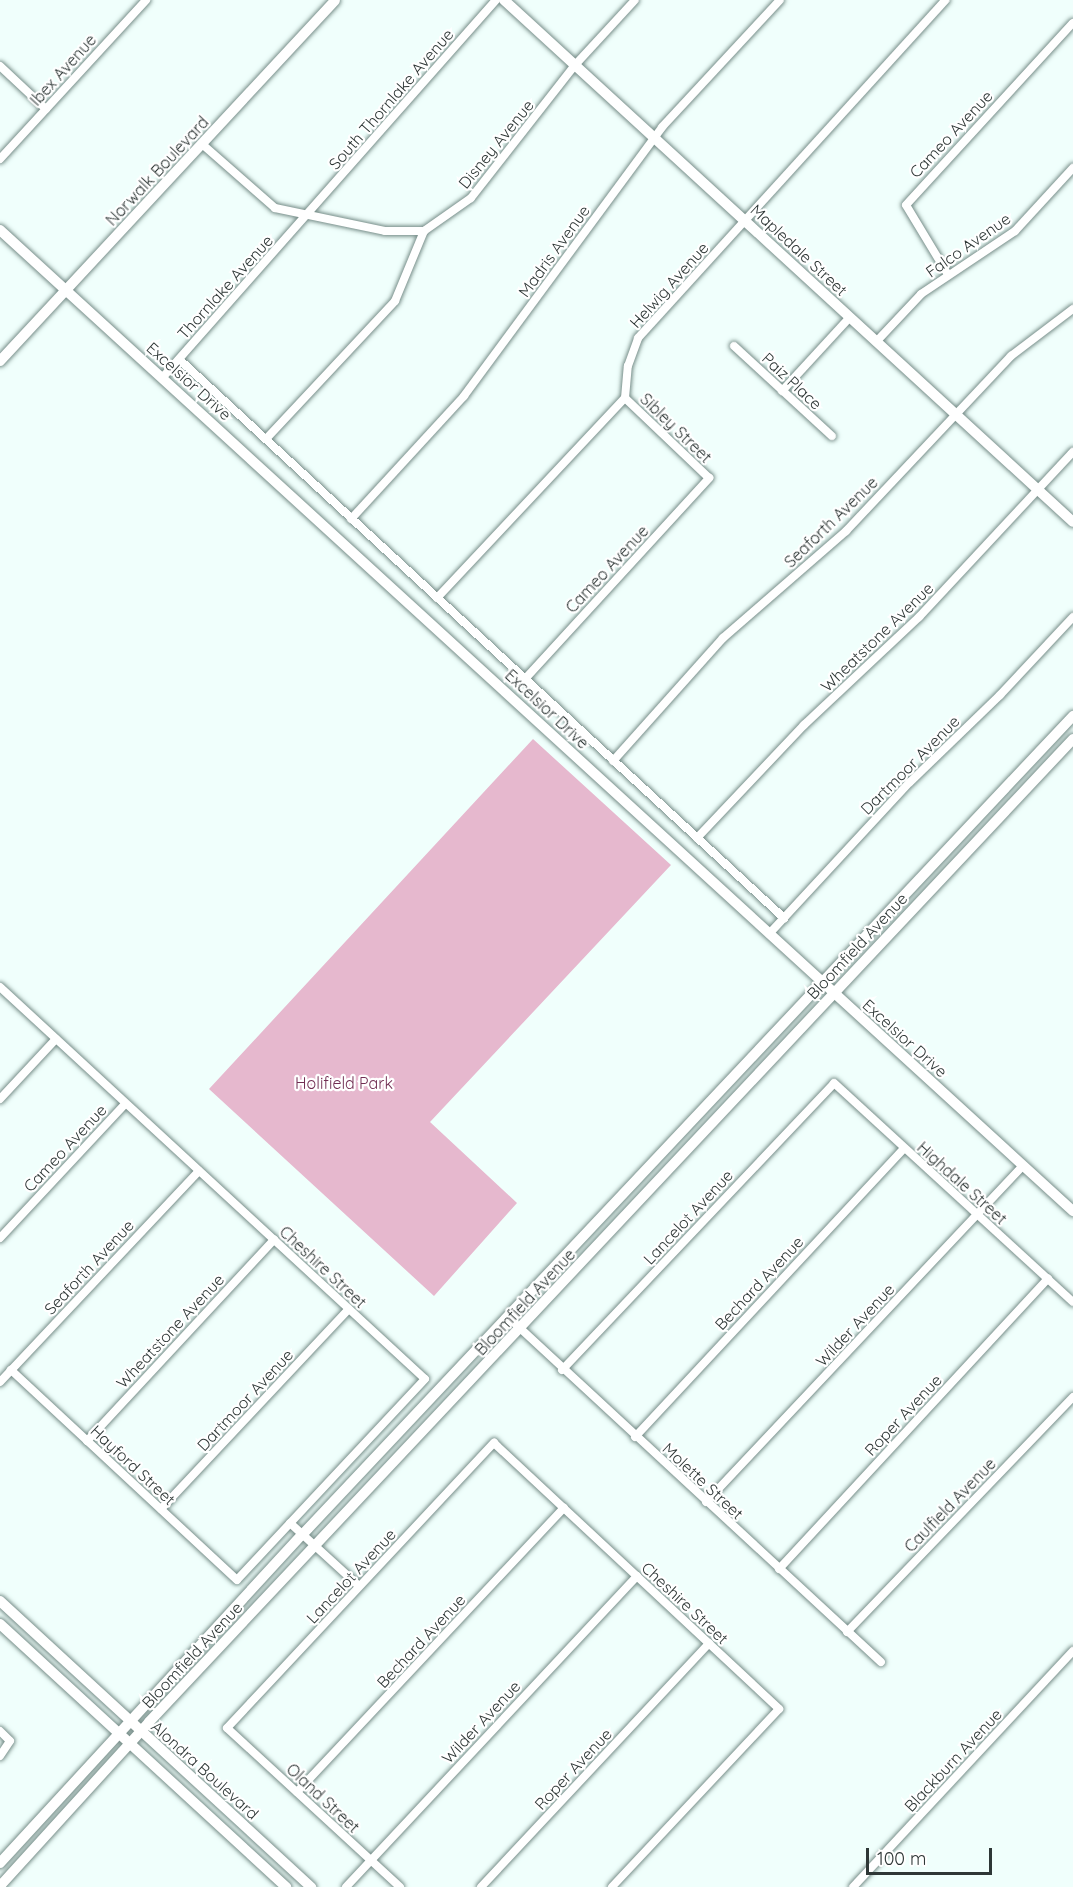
<!DOCTYPE html>
<html>
<head>
<meta charset="utf-8">
<style>
	body { margin:0 }
	#map { position:relative; width:1073px; height:1887px; overflow:hidden; background:#f0fffc; font-family:Quicksand,sans-serif }
	div>[style] { position:absolute }
	.green>* { inset:0; background:#e6b8ce }
	.roads { filter:drop-shadow(0 0 2px #778e89) drop-shadow(0 0 2px #778e89) }
	.street>* { height:8px; margin:-4px; padding:0 4px; transform-origin:4px; border-radius:4px; background:#fff }
	.secondary>* { height:10px; margin:-5px; padding:0 5px; transform-origin:5px; border-radius:5px; background:#fff }
	span { translate:-50% -50%; white-space:nowrap; text-align:center; line-height:1.15; -webkit-text-stroke:4.5px #fff; paint-order:stroke }
	.street-label { font-size:16px; color:#2e3736 }
	.park-label { font-size:16px; color:#712e53 }
	.scale { position:absolute; left:866px; top:1848px; width:126px; height:27px; box-sizing:border-box; border:3px solid #2e3736; border-top:0; padding-left:8px; font-size:18px; line-height:21px; white-space:nowrap; color:#2e3736; -webkit-text-stroke:4px #fff; paint-order:stroke }
</style>
</head>
<body>
<div id="map">
	<div class="green">
		<div style="clip-path:polygon(533px 739px,671px 865px,430px 1122px,517px 1203px,434px 1296px,209px 1089px)"></div>
	</div>
	<div class="roads">
		<div class="street">
			<div style="left:0;top:66px;width:63px;rotate:43.1deg"></div>
			<div style="left:202px;top:144px;width:97px;rotate:41.2deg"></div>
			<div style="left:275px;top:208px;width:112px;rotate:11.8deg"></div>
			<div style="left:385px;top:231px;width:39px"></div>
			<div style="left:0;top:159px;width:216px;rotate:-47.4deg"></div>
			<div style="left:947px;top:273px;width:79px;rotate:-121.1deg"></div>
			<div style="left:906px;top:205px;width:247px;rotate:-47.5deg"></div>
			<div style="left:876px;top:342px;width:66px;rotate:-46.8deg"></div>
			<div style="left:921px;top:294px;width:113px;rotate:-33.8deg"></div>
			<div style="left:1015px;top:231px;width:86px;rotate:-47.4deg"></div>
			<div style="left:734px;top:346px;width:133px;rotate:42.6deg"></div>
			<div style="left:179px;top:359px;width:824px;rotate:42.74deg"></div>
			<div style="left:163px;top:377px;width:503px;rotate:-48.55deg"></div>
			<div style="left:782px;top:391px;width:100px;rotate:-47.4deg"></div>
			<div style="left:266px;top:439px;width:189px;rotate:-46.9deg"></div>
			<div style="left:395px;top:301px;width:76px;rotate:-67.5deg"></div>
			<div style="left:424px;top:231px;width:57px;rotate:-35.1deg"></div>
			<div style="left:471px;top:198px;width:169px;rotate:-52deg"></div>
			<div style="left:575px;top:65px;width:88px;rotate:-47.3deg"></div>
			<div style="left:351px;top:519px;width:167px;rotate:-47.4deg"></div>
			<div style="left:464px;top:396px;width:334px;rotate:-53.6deg"></div>
			<div style="left:662px;top:127px;width:173px;rotate:-47.1deg"></div>
			<div style="left:437px;top:598px;width:274px;rotate:-46.8deg"></div>
			<div style="left:625px;top:398px;width:32px;rotate:-85deg"></div>
			<div style="left:628px;top:366px;width:30px;rotate:-70deg"></div>
			<div style="left:638px;top:338px;width:457px;rotate:-47.7deg"></div>
			<div style="left:525px;top:679px;width:273px;rotate:-47.5deg"></div>
			<div style="left:709px;top:478px;width:116px;rotate:-136.4deg"></div>
			<div style="left:613px;top:761px;width:165px;rotate:-48.2deg"></div>
			<div style="left:723px;top:638px;width:163px;rotate:-41deg"></div>
			<div style="left:846px;top:531px;width:241px;rotate:-46.7deg"></div>
			<div style="left:1011px;top:356px;width:78px;rotate:-37.2deg"></div>
			<div style="left:697px;top:838px;width:156px;rotate:-46.6deg"></div>
			<div style="left:804px;top:725px;width:158px;rotate:-43.2deg"></div>
			<div style="left:919px;top:617px;width:226px;rotate:-47deg"></div>
			<div style="left:769px;top:934px;width:207px;rotate:-47.2deg"></div>
			<div style="left:910px;top:782px;width:125px;rotate:-44deg"></div>
			<div style="left:1000px;top:695px;width:107px;rotate:-46.9deg"></div>
			<div style="left:0;top:987px;width:578px;rotate:42.69deg"></div>
			<div style="left:425px;top:1379px;width:275px;rotate:133.1deg"></div>
			<div style="left:237px;top:1580px;width:309px;rotate:-137.1deg"></div>
			<div style="left:0;top:1099px;width:82px;rotate:-47deg"></div>
			<div style="left:0;top:1238px;width:183px;rotate:-47deg"></div>
			<div style="left:508px;top:1317px;width:508px;rotate:42.77deg"></div>
			<div style="left:562px;top:1370px;width:395px;rotate:-46.5deg"></div>
			<div style="left:834px;top:1083px;width:324px;rotate:42.5deg"></div>
			<div style="left:0;top:1382px;width:290px;rotate:-46.7deg"></div>
			<div style="left:635px;top:1437px;width:394px;rotate:-47deg"></div>
			<div style="left:87px;top:1441px;width:275px;rotate:-47.1deg"></div>
			<div style="left:706px;top:1502px;width:462px;rotate:-46.7deg"></div>
			<div style="left:161px;top:1509px;width:274px;rotate:-46.8deg"></div>
			<div style="left:290px;top:1523px;width:93px;rotate:42.4deg"></div>
			<div style="left:779px;top:1569px;width:396px;rotate:-47.2deg"></div>
			<div style="left:847px;top:1632px;width:326px;rotate:-46.1deg"></div>
			<div style="left:0;top:1731px;width:14px;rotate:45deg"></div>
			<div style="left:10px;top:1741px;width:18px;rotate:124deg"></div>
			<div style="left:297px;top:1792px;width:390px;rotate:-46.8deg"></div>
			<div style="left:346px;top:1887px;width:426px;rotate:-46.9deg"></div>
			<div style="left:400px;top:1887px;width:235px;rotate:-137.4deg"></div>
			<div style="left:227px;top:1728px;width:391px;rotate:-46.9deg"></div>
			<div style="left:494px;top:1443px;width:390px;rotate:43deg"></div>
			<div style="left:779px;top:1709px;width:244px;rotate:133.2deg"></div>
			<div style="left:481px;top:1887px;width:334px;rotate:-46.9deg"></div>
			<div style="left:853px;top:1887px;width:323px;rotate:-47deg"></div>
		</div>
		<div class="secondary">
			<div style="left:504px;top:0;width:772px;rotate:42.53deg"></div>
			<div style="left:0;top:230px;width:1454px;rotate:42.44deg"></div>
			<div style="left:0;top:361px;width:492px;rotate:-47.1deg"></div>
			<div style="left:0;top:1601px;width:423px;rotate:42.6deg"></div>
			<div style="left:0;top:1624px;width:389px;rotate:42.6deg"></div>
			<div style="left:0;top:1863px;width:446px;rotate:-47.4deg"></div>
			<div style="left:302px;top:1535px;width:1125px;rotate:-46.73deg"></div>
			<div style="left:0;top:1886px;width:222px;rotate:-47.7deg"></div>
			<div style="left:149px;top:1722px;width:1349px;rotate:-46.77deg"></div>
		</div>
	</div>
	<div class="street-label">
		<span style="left:63px;top:70px;rotate:-48deg">Ibex Avenue</span>
		<span style="left:391px;top:99px;rotate:-49deg">South Thornlake Avenue</span>
		<span style="left:951px;top:134px;rotate:-47deg">Cameo Avenue</span>
		<span style="left:496px;top:144px;rotate:-51deg">Disney Avenue</span>
		<span style="left:157px;top:171px;rotate:-47deg">Norwalk Boulevard</span>
		<span style="left:968px;top:245px;rotate:-35deg">Falco Avenue</span>
		<span style="left:799px;top:250px;rotate:43deg">Mapledale Street</span>
		<span style="left:554px;top:251px;rotate:-54deg">Madris Avenue</span>
		<span style="left:669px;top:285px;rotate:-48deg">Helwig Avenue</span>
		<span style="left:225px;top:287px;rotate:-48deg">Thornlake Avenue</span>
		<span style="left:189px;top:381px;rotate:42deg">Excelsior Drive</span>
		<span style="left:792px;top:381px;rotate:43deg">Paiz Place</span>
		<span style="left:676px;top:428px;rotate:44deg">Sibley Street</span>
		<span style="left:831px;top:522px;rotate:-44deg">Seaforth Avenue</span>
		<span style="left:607px;top:569px;rotate:-47deg">Cameo Avenue</span>
		<span style="left:877px;top:637px;rotate:-44deg">Wheatstone Avenue</span>
		<span style="left:547px;top:709px;rotate:43deg">Excelsior Drive</span>
		<span style="left:910px;top:765px;rotate:-45deg">Dartmoor Avenue</span>
		<span style="left:857px;top:946px;rotate:-47deg">Bloomfield Avenue</span>
		<span style="left:905px;top:1038px;rotate:42deg">Excelsior Drive</span>
		<span style="left:65px;top:1148px;rotate:-47deg">Cameo Avenue</span>
		<span style="left:962px;top:1183px;rotate:42deg">Highdale Street</span>
		<span style="left:688px;top:1217px;rotate:-47deg">Lancelot Avenue</span>
		<span style="left:89px;top:1267px;rotate:-47deg">Seaforth Avenue</span>
		<span style="left:323px;top:1267px;rotate:43deg">Cheshire Street</span>
		<span style="left:759px;top:1283px;rotate:-47deg">Bechard Avenue</span>
		<span style="left:525px;top:1302px;rotate:-47deg">Bloomfield Avenue</span>
		<span style="left:855px;top:1325px;rotate:-47deg">Wilder Avenue</span>
		<span style="left:170px;top:1331px;rotate:-47deg">Wheatstone Avenue</span>
		<span style="left:245px;top:1400px;rotate:-47deg">Dartmoor Avenue</span>
		<span style="left:903px;top:1415px;rotate:-47deg">Roper Avenue</span>
		<span style="left:133px;top:1465px;rotate:43deg">Hayford Street</span>
		<span style="left:703px;top:1481px;rotate:43deg">Molette Street</span>
		<span style="left:950px;top:1505px;rotate:-46deg">Caulfield Avenue</span>
		<span style="left:351px;top:1576px;rotate:-47deg">Lancelot Avenue</span>
		<span style="left:685px;top:1603px;rotate:43deg">Cheshire Street</span>
		<span style="left:421px;top:1641px;rotate:-47deg">Bechard Avenue</span>
		<span style="left:192px;top:1655px;rotate:-47deg">Bloomfield Avenue</span>
		<span style="left:481px;top:1722px;rotate:-47deg">Wilder Avenue</span>
		<span style="left:953px;top:1760px;rotate:-47deg">Blackburn Avenue</span>
		<span style="left:573px;top:1769px;rotate:-47deg">Roper Avenue</span>
		<span style="left:205px;top:1770px;rotate:42deg">Alondra Boulevard</span>
		<span style="left:323px;top:1798px;rotate:43deg">Oland Street</span>
	</div>
	<div class="park-label">
		<span style="left:344px;top:1083px">Holifield Park</span>
	</div>
	<div class="scale">100 m</div>
</div>
</body>
</html>
